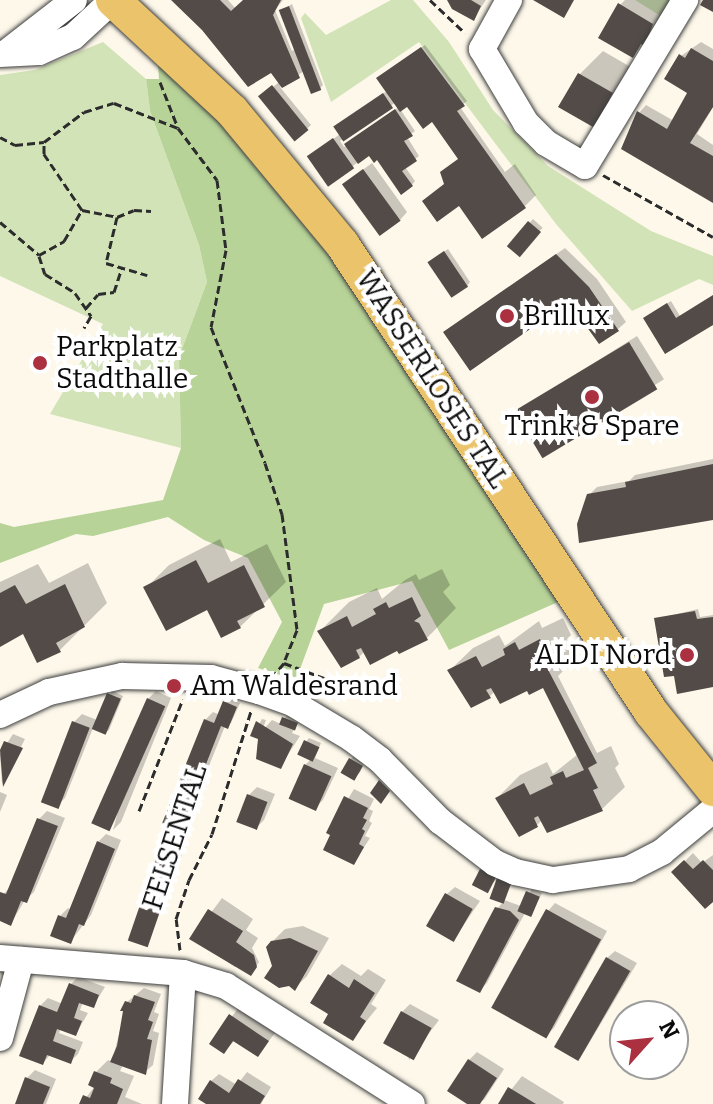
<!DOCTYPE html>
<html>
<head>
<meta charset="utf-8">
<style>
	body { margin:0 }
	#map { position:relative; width:713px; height:1104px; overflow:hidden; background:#fdf8ea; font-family:Bitter,serif }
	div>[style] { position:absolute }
	.green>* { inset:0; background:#d2e3b7 }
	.forest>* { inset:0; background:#b7d398 }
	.shadow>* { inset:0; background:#0003; transform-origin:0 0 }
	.building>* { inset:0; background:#524b48; transform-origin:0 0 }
	.path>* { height:3px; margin-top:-1.5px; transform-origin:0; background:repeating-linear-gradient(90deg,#2c2c2c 0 8px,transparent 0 12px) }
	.roads { filter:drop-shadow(0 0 2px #3d3d3d) drop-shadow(0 0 2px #3d3d3d) }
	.minor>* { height:26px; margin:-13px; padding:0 13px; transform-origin:13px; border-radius:13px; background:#fff }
	.major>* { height:34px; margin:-17px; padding:0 17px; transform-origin:17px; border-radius:17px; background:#ebc36b }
	.dots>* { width:22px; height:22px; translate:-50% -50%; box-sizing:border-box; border:4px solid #fff; border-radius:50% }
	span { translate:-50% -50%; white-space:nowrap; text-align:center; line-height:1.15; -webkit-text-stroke:8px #fff; paint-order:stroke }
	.poi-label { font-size:28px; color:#0a0a0a }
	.left { translate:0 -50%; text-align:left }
	.right { translate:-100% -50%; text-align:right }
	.street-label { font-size:28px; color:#0a0a0a }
	.north { position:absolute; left:609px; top:1000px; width:80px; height:80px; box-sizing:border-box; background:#fff; border:2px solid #9d9d9d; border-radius:50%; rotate:63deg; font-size:22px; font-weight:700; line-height:32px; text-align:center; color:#0a0a0a }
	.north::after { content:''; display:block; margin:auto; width:28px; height:36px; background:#ac3140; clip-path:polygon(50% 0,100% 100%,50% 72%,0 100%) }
</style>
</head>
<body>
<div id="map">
	<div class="green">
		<div style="clip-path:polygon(391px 0,413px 0,449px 42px,493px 110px,548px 166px,651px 231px,713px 256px,713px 285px,699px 279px,632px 311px,556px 224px,419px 42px,331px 102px,301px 18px,305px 13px,326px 35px)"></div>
		<div style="clip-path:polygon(635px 0,675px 0,664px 18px)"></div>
		<div style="clip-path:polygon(103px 42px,146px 79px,150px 111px,199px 245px,207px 282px,179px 357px,181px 448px,50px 414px,103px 324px,0 276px,0 75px,35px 70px)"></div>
	</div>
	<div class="forest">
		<div style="clip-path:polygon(156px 39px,232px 111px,574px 595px,449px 650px,412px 581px,324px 604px,296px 680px,258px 668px,282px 622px,248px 558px,204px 540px,168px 517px,93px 536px,76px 534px,0 563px,0 523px,14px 527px,163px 500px,181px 448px,179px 357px,207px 282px,199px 245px,150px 111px,146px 79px,159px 79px)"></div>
	</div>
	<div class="shadow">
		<div style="clip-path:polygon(174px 0,228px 0,236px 9px,246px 0,283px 0,275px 10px,292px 51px,296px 49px,281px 11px,292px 4px,323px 85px,320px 88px,304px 71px,280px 87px,311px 125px,296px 139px,261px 97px,279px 82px,272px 71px,203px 29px)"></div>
		<div style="clip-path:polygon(450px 0,486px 0,473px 19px)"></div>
		<div style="clip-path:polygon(625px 0,674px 0,667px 21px,633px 55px,620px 5px)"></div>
		<div style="clip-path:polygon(701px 42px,713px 49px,713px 107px,697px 134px,713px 145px,713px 200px,639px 113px,646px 105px,674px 121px,690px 92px,681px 56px)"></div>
		<div style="clip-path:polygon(evenodd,425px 45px,467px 101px,460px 107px,505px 172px,515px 164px,536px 195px,524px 207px,446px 184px,461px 159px,433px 119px,408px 105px,400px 109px,415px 131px,407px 137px,419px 156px,405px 167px,415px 181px,412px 185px,370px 153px,329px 184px,313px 154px,340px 134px,339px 124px,387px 91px,382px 75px,425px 45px,396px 102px,399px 107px,344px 147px,340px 141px,396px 102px)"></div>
		<div style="clip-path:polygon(603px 51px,634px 69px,593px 125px,561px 106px,580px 74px)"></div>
		<div style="clip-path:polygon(372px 163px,407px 212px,400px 220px,353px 177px)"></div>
		<div style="left:533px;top:219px;width:13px;height:37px;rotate:42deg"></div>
		<div style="clip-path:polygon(565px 248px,597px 279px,626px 322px,618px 329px,600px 341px,570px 299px,454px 325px)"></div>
		<div style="clip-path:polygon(448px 249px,470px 282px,467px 286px,433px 259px)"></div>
		<div style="clip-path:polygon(713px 296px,713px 323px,649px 315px,671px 301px,680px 316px)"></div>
		<div style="left:637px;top:336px;width:51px;height:143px;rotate:58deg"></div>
		<div style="clip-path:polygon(713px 459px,713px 518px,589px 495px,597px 487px,629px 481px,635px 475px)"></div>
		<div style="clip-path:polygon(220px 539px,231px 562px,267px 544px,286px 582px,240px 627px,208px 608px,146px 588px,169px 565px)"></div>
		<div style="clip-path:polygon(88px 563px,107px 603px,60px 650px,24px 632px,0 645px,0 582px,38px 564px,49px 583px)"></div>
		<div style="clip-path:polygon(442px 569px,450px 585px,443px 592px,456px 608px,427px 638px,365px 651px,359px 657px,320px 631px,349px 602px,377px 588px,382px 599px,405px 580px,416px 574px,419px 580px)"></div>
		<div style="clip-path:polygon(698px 609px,700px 617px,713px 615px,713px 685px,676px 673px,656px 619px)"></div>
		<div style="clip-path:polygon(563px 618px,571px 635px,567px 639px,577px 657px,558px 676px,597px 753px,611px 746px,619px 764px,615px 768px,625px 787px,602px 809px,542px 820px,537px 825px,497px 798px,520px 775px,547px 762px,553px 774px,578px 754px,544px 685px,495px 691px,489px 697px,450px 670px,473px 648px,499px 635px,505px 646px,539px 621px,542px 628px)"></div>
		<div style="clip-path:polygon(112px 691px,123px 696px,109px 730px,105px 733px,93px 728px,65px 798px,57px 806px,74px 722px,82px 714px,97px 720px)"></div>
		<div style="clip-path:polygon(156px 691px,171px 698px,121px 822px,113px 830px,148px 699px)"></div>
		<div style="clip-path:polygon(228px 699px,240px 703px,231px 723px,225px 726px,186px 823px,178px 831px,205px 720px,213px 712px,220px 715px)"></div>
		<div style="clip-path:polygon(287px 715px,300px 720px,292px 733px,300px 736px,280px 767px,257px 746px,260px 738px,253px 735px,262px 719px,266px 720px,262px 731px,272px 720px,281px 724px)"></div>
		<div style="clip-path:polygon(13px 734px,25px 739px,2px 784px,0 754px)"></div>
		<div style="clip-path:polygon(309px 738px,321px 743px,315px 758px,338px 768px,323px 800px,315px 808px,305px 765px,311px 759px,306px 742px)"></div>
		<div style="clip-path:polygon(354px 756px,365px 762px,359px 774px,350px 760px)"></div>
		<div style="clip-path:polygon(257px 787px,275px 794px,264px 820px,256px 828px,249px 795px)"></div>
		<div style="clip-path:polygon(354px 789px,374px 799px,369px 809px,373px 811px,369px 821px,372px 823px,365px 836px,370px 838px,354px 863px,328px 832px)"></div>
		<div style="clip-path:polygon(0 792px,7px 795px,0 812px)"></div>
		<div style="clip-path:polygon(47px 811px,65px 818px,34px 892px,25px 900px,11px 923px,0 919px,0 898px,11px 886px,39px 819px)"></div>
		<div style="clip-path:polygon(106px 834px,121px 840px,91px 915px,70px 942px,60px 916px,68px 908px,71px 910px,98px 842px)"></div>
		<div style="clip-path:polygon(171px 837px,187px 843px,150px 937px,142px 945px,163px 845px)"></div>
		<div style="clip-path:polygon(693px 853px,702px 863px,713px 855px,713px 899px,674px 872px)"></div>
		<div style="clip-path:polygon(513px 880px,504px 900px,521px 906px,532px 889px,542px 893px,533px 911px,525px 913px,487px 983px,479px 991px,497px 909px,503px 902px,490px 897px)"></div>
		<div style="clip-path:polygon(455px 887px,480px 901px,454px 939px,447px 894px)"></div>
		<div style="clip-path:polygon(222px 898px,253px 919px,246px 930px,258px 938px,252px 948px,259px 962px,254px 970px,238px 964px,235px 967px,192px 938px)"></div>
		<div style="clip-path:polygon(555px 903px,607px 931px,554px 1028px,546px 1036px,548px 911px)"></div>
		<div style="clip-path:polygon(303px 926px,329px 938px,307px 976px,295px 988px,274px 966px,272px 942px,285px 929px)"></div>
		<div style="clip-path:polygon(615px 951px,637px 963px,579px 1060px,607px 958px)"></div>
		<div style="clip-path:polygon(342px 964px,361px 976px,368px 969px,386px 980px,371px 1004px,377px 1008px,352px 1039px,331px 1014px,329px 976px)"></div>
		<div style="clip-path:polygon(78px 977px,105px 987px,93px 1006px,83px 1002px,80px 1010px,88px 1013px,76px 1034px,61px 1028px,59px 1033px,83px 1042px,78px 1054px,70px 1062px,51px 1054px,43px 1063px,40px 1006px,48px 998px,63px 1004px,70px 985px)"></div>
		<div style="clip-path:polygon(144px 988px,161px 994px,154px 1012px,159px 1014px,153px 1031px,159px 1033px,153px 1065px,145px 1072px,123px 1065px,120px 1071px,134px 1076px,125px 1097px,142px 1104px,81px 1104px,95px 1086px,96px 1072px,108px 1060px,112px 1062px,127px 1002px)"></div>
		<div style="clip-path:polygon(410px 1004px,439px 1020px,409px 1060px,402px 1012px)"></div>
		<div style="clip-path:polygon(239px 1007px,275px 1033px,258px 1055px,235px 1040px,224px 1052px,212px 1044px)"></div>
		<div style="clip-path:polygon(477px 1052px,504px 1069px,484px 1100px,470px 1104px,469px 1060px)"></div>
		<div style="clip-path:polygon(35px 1070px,56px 1079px,46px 1104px,17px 1104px,27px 1078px)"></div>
		<div style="clip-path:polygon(247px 1072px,271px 1087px,261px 1104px,210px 1104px,211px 1081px,219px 1074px,237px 1085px)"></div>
		<div style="clip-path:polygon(522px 1076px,564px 1102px,563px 1104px,500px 1104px)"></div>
	</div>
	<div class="building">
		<div style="clip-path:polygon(171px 0,220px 0,231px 11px,243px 0,281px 0,273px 15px,300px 78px,282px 88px,271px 73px,248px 87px,202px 30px)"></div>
		<div style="clip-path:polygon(447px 0,471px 0,481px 6px,474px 21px,452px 9px)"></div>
		<div style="clip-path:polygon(533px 0,574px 0,564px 18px)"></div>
		<div style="clip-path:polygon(703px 0,713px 0,713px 12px,700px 5px)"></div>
		<div style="clip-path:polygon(618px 3px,653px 24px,645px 46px,641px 44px,633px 58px,598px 38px)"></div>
		<div style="left:289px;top:6px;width:90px;height:11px;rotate:69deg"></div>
		<div style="clip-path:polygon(421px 47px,465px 106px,457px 111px,526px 208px,482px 239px,459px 206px,437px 222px,422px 201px,444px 184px,440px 172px,458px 159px,432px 122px,423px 129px,407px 107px,400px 112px,376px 78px)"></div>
		<div style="clip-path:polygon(691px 48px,713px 61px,713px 107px,690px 143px,713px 156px,713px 203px,621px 149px,637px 111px,667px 129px,687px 93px,664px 79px,679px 54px,685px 58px)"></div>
		<div style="clip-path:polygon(578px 73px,613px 93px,609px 100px,613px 102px,593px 127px,558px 107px)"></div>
		<div style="left:272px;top:85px;width:58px;height:18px;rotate:51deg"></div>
		<div style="left:383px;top:93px;width:18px;height:60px;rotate:56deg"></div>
		<div style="clip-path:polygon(395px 109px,413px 136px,404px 141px,417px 161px,402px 171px,413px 186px,401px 195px,377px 160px,374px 163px,369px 156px,358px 164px,344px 144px)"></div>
		<div style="left:333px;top:138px;width:37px;height:32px;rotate:55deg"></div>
		<div style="left:363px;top:169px;width:64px;height:26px;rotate:54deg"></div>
		<div style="left:528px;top:221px;width:17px;height:33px;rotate:40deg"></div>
		<div style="left:444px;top:251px;width:43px;height:20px;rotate:56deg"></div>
		<div style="clip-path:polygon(556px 254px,589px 287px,619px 331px,599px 344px,569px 302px,470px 371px,443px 332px)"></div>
		<div style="clip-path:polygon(713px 295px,713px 325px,665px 354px,643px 318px,667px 303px,676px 318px)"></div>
		<div style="left:629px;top:342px;width:55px;height:134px;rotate:59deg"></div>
		<div style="clip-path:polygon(713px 464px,713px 520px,579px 543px,577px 524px,587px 494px,626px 487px,625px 482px)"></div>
		<div style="clip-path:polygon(196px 560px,208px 583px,244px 565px,265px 607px,237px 621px,241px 628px,221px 638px,207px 610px,166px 631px,143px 587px)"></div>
		<div style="clip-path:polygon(65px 584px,85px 627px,56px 643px,61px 652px,37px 663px,23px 634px,0 647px,0 593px,15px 585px,26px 604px)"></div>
		<div style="clip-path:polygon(412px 597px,421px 616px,414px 621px,419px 623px,428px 640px,399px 654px,397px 651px,370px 665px,361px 648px,356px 650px,360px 658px,341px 668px,317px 631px,347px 616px,352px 627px,376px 614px,373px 609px,386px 602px,389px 608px)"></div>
		<div style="clip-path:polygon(695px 611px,697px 619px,713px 617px,713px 687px,677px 694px,674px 676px,664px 677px,654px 618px)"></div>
		<div style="clip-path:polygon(540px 639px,550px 659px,544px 662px,597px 763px,588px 768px,598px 788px,593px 790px,603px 811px,547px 833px,538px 816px,534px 818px,538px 827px,519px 837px,495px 798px,524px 783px,530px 795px,553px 784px,550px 777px,563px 771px,566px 778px,584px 770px,543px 688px,529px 695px,527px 691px,500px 704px,491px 688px,486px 690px,491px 698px,471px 708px,447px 670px,476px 656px,482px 667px,505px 655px,503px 649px,515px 642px,519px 650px)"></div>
		<div style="left:107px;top:693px;width:15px;height:39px;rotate:23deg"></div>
		<div style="left:147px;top:698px;width:20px;height:137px;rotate:24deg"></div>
		<div style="clip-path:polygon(223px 701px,237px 707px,228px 729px,221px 726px,179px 833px,161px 826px,204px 719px,214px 723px)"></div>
		<div style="left:282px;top:717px;width:17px;height:8px;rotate:21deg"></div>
		<div style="left:72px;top:721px;width:19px;height:87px;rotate:21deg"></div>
		<div style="clip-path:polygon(256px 721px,293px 744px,281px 769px,256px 759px,258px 739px,250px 736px)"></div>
		<div style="left:304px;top:740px;width:17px;height:16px;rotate:25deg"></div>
		<div style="clip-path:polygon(4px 741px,23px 748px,3px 787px,0 750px)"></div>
		<div style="left:349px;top:758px;width:16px;height:17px;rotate:30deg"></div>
		<div style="left:304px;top:764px;width:30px;height:38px;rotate:24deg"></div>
		<div style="clip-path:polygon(379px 780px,390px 791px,381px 804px,370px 793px)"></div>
		<div style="left:247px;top:794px;width:22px;height:30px;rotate:21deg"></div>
		<div style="clip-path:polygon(344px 796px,368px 808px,363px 818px,367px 820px,362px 829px,365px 831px,359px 844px,364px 847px,354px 865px,323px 850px,330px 835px,326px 833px)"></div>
		<div style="clip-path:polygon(37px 818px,58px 826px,27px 903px,21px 901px,11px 926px,0 921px,0 892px,6px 894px)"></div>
		<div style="clip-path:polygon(97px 841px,115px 849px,84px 926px,79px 924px,71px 944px,50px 936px,58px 915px,66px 918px)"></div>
		<div style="left:161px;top:844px;width:21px;height:102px;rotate:19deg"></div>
		<div style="clip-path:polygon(684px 860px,693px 869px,703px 860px,713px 870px,713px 902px,705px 909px,671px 872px)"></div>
		<div style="left:480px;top:869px;width:18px;height:18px;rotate:27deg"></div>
		<div style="left:497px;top:878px;width:15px;height:22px;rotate:20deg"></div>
		<div style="left:526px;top:891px;width:15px;height:22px;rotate:23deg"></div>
		<div style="left:445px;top:893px;width:32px;height:38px;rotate:30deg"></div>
		<div style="clip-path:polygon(495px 907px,510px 911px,519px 920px,480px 993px,456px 981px)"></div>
		<div style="clip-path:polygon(208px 909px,243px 931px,236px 942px,254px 955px,257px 967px,251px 976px,189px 939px)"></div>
		<div style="left:546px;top:909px;width:63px;height:113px;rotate:29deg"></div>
		<div style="clip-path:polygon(290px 938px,318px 951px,295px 991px,289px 986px,279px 988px,264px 978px,272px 966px,266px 947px,271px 941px)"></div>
		<div style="left:606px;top:957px;width:28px;height:104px;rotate:30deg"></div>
		<div style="clip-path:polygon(328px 974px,349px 988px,354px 979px,375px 993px,360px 1017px,366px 1021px,353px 1041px,323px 1023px,328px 1014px,310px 1003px)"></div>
		<div style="clip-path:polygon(69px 983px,99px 995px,94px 1008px,79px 1003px,74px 1018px,82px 1021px,76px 1036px,57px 1029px,53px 1041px,76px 1050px,71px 1064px,47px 1055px,43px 1065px,19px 1056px,39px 1005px,57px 1012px)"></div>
		<div style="clip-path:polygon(134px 995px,155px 1002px,148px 1020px,153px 1022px,147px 1039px,152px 1040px,146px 1075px,110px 1062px,117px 1046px,123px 1011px,120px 1011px,125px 1001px,131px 1003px)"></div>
		<div style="left:401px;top:1011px;width:35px;height:37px;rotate:29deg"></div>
		<div style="clip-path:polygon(229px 1014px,269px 1041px,258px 1057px,233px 1041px,224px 1054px,209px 1044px)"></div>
		<div style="clip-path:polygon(468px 1059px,497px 1078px,480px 1104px,467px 1104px,447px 1091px)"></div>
		<div style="clip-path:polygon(94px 1071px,112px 1078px,110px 1083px,123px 1089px,117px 1104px,79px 1104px,83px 1095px,90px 1098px,94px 1088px,88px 1085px)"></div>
		<div style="clip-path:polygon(25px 1077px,50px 1087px,43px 1104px,15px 1104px)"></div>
		<div style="clip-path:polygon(238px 1079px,265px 1096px,260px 1104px,206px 1104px,198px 1099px,210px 1080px,229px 1093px)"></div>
		<div style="clip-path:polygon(508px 1087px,536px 1104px,498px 1104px)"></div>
	</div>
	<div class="path">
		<div style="left:430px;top:0;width:48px;rotate:43.3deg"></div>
		<div style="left:160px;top:82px;width:49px;rotate:68.6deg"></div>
		<div style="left:178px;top:128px;width:65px;rotate:53.1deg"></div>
		<div style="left:217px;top:180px;width:71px;rotate:82.7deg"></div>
		<div style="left:226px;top:250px;width:78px;rotate:101deg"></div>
		<div style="left:211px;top:327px;width:146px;rotate:68.3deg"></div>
		<div style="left:265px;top:463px;width:54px;rotate:71.6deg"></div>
		<div style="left:282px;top:514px;width:117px;rotate:82.6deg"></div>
		<div style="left:297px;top:630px;width:35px;rotate:112deg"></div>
		<div style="left:284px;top:663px;width:16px;rotate:130deg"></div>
		<div style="left:0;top:137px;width:17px;rotate:28deg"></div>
		<div style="left:15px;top:145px;width:29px;rotate:-6deg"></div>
		<div style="left:603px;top:175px;width:126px;rotate:29.4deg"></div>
		<div style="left:82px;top:210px;width:36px;rotate:11deg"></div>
		<div style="left:117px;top:217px;width:47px;rotate:103.4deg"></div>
		<div style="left:106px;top:263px;width:43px;rotate:16.3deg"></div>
		<div style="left:117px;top:217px;width:18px;rotate:-22deg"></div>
		<div style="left:134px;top:210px;width:17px;rotate:3deg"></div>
		<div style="left:0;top:222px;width:51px;rotate:40.2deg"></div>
		<div style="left:39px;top:255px;width:29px;rotate:-29deg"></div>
		<div style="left:64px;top:241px;width:36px;rotate:-60deg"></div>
		<div style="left:82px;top:210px;width:68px;rotate:-124.2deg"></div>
		<div style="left:44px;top:154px;width:12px;rotate:-90deg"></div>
		<div style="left:44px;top:142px;width:50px;rotate:-36.9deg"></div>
		<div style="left:84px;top:112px;width:31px;rotate:-17deg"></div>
		<div style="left:114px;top:103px;width:69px;rotate:21.3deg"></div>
		<div style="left:39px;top:256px;width:19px;rotate:72deg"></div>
		<div style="left:45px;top:274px;width:36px;rotate:32deg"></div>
		<div style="left:75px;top:293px;width:28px;rotate:55deg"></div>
		<div style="left:91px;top:316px;width:14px;rotate:120deg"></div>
		<div style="left:86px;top:308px;width:18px;rotate:-49deg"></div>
		<div style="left:98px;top:294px;width:16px;rotate:-7deg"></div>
		<div style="left:114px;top:292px;width:25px;rotate:-72deg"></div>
		<div style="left:284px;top:663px;width:85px;rotate:20.6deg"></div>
		<div style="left:139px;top:811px;width:120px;rotate:-68.6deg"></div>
		<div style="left:180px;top:950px;width:31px;rotate:-97deg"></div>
		<div style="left:176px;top:919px;width:41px;rotate:-71.6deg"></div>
		<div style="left:189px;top:880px;width:51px;rotate:-63.4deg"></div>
		<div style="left:212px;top:834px;width:129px;rotate:-72.4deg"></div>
	</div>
	<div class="roads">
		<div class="minor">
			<div style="left:509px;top:0;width:56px;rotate:118.9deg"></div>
			<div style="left:482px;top:49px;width:86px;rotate:59.3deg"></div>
			<div style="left:526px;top:123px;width:28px;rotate:45deg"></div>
			<div style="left:546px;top:143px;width:45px;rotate:30.5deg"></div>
			<div style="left:585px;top:166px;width:194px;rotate:-58.9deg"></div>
			<div style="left:6px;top:53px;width:86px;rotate:-37.9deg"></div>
			<div style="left:0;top:54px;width:39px;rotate:-3deg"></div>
			<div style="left:39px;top:52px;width:37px;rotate:-24deg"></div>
			<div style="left:73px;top:37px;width:54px;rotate:-42.8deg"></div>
			<div style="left:0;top:715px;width:54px;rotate:-25.1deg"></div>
			<div style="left:49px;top:692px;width:75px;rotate:-12.4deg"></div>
			<div style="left:122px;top:676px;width:89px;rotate:1.3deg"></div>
			<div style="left:211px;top:678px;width:50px;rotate:15.2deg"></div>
			<div style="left:259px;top:691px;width:37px;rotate:20deg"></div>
			<div style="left:294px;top:704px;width:66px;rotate:30.8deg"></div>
			<div style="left:351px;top:738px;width:36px;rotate:37deg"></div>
			<div style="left:380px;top:760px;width:86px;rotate:45.5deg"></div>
			<div style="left:440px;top:821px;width:69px;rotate:37.4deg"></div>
			<div style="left:495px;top:863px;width:22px;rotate:24deg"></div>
			<div style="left:515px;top:872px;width:39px;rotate:12deg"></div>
			<div style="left:553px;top:880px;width:77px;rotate:-8.2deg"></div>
			<div style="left:629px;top:869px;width:37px;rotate:-27deg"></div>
			<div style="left:662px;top:852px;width:66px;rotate:-39.5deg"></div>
			<div style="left:0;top:958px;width:184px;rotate:4.7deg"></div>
			<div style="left:183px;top:973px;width:45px;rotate:16.8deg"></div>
			<div style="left:226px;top:986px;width:220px;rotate:32.4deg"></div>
			<div style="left:0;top:1038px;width:81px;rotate:-74.9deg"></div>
			<div style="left:175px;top:1104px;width:131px;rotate:-86.5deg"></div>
		</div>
		<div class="major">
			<div style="left:113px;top:0;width:163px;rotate:43deg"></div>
			<div style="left:232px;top:111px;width:173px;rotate:50.4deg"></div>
			<div style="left:342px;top:244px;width:561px;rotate:56.56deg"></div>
			<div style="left:651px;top:712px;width:99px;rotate:51.2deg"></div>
		</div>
	</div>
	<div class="dots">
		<div style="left:507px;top:316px;background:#ac3140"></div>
		<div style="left:40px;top:363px;background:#ac3140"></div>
		<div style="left:592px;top:397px;background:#ac3140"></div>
		<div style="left:687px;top:655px;background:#ac3140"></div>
		<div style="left:174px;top:686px;background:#ac3140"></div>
	</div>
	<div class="poi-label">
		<span class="left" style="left:523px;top:316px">Brillux</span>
		<span class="left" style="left:56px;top:363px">Parkplatz<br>Stadthalle</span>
		<span style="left:592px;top:426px">Trink &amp; Spare</span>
		<span class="right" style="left:671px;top:655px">ALDI Nord</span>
		<span class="left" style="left:190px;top:686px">Am Waldesrand</span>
	</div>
	<div class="street-label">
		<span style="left:432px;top:379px;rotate:57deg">WASSERLOSES TAL</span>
		<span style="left:175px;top:837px;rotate:-72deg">FELSENTAL</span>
	</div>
	<div class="north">N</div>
</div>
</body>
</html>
